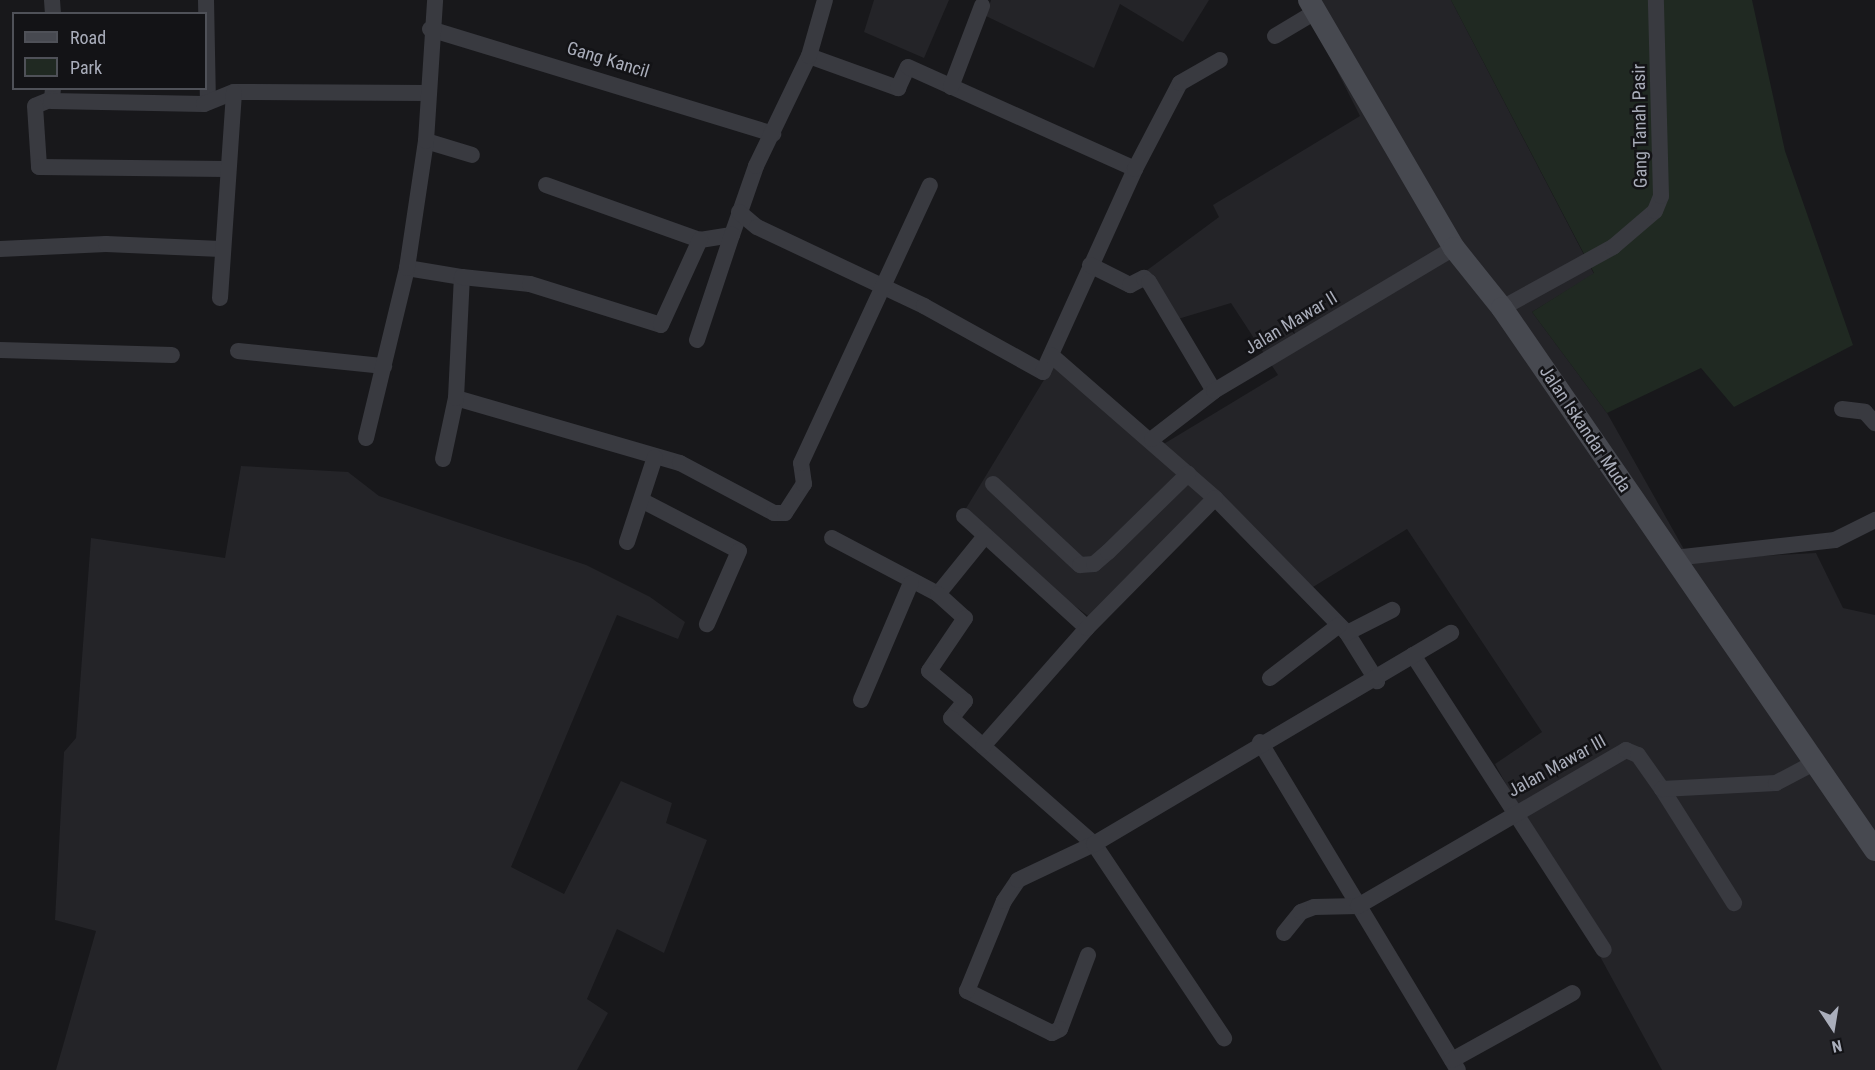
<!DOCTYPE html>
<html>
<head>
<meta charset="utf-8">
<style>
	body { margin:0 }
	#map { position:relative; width:1875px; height:1070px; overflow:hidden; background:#18181b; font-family:"Roboto Condensed",sans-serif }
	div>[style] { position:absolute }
	.built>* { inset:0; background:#242428 }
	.green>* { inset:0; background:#202922 }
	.street>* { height:16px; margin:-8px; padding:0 8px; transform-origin:8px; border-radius:8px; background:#393a40 }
	.secondary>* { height:22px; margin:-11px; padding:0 11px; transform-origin:11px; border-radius:11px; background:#474950 }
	span { translate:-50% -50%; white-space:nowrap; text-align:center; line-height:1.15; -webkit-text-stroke:5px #131316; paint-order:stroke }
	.street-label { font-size:18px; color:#aaaebb }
	.legend { position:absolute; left:12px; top:12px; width:195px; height:78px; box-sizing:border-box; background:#131316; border:2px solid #4f5158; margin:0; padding:8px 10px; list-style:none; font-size:18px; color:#aaaebb }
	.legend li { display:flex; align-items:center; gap:12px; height:30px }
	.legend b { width:30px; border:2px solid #4f5158 }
	.north { position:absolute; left:1803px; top:998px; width:60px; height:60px; -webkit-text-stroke:4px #131316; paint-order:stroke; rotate:168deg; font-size:16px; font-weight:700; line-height:24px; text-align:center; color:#aaaebb }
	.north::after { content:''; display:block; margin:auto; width:21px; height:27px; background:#aaaebb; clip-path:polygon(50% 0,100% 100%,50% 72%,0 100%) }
</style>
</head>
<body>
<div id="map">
	<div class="built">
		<div style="clip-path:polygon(874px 0,949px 0,924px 58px,864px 32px)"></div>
		<div style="clip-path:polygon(991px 0,1209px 0,1183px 42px,1120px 4px,1094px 68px,986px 16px)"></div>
		<div style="clip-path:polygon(1301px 0,1451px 0,1594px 274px,1532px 312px,1607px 413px,1690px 560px,1816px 553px,1843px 608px,1875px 615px,1875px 1070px,1662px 1070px,1495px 764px,1542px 732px,1407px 529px,1313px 587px,1212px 491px,1099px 624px,959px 520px,1059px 355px,1162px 445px,1278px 375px,1231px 303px,1168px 322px,1146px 271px,1219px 217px,1213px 205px,1360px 116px)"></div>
		<div style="clip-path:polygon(241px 466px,348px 472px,379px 496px,586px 565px,650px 597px,685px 622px,678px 639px,617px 615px,511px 867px,564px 894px,621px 781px,672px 803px,666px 823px,707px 840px,664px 953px,617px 929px,587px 999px,608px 1013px,577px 1070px,56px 1070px,96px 931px,55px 920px,64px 752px,76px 738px,91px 538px,225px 558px)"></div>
	</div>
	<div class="green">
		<div style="clip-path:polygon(1451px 0,1752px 0,1785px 151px,1853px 345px,1734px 407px,1701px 368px,1607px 413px,1532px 312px,1594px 273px)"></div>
	</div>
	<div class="street">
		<div style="left:52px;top:0;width:14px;rotate:86deg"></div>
		<div style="left:206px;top:0;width:102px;rotate:88.9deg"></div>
		<div style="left:430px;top:29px;width:359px;rotate:17deg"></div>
		<div style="left:1275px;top:36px;width:49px;rotate:-30.8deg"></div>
		<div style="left:809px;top:56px;width:95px;rotate:19.8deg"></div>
		<div style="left:898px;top:88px;width:23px;rotate:-65deg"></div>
		<div style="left:908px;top:67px;width:249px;rotate:24.2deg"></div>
		<div style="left:951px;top:87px;width:87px;rotate:-69.1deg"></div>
		<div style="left:53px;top:88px;width:11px;rotate:95deg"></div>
		<div style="left:52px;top:99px;width:18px;rotate:158deg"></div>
		<div style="left:35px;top:106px;width:61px;rotate:86.2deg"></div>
		<div style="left:39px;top:167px;width:187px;rotate:0.6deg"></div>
		<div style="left:51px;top:101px;width:153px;rotate:1.1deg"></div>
		<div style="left:204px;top:104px;width:32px;rotate:-22deg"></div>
		<div style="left:234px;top:92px;width:193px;rotate:0.3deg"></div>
		<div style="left:426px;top:141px;width:48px;rotate:16.9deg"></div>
		<div style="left:546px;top:185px;width:164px;rotate:19.7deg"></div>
		<div style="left:700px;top:240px;width:32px;rotate:-9deg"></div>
		<div style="left:732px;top:235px;width:73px;rotate:-70.8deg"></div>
		<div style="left:756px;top:166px;width:122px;rotate:-64.3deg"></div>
		<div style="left:809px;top:56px;width:58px;rotate:-74.1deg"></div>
		<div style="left:739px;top:212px;width:23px;rotate:40deg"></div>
		<div style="left:757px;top:227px;width:185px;rotate:25.3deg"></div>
		<div style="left:924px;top:306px;width:136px;rotate:29deg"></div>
		<div style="left:1043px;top:372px;width:223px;rotate:-65.6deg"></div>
		<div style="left:1135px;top:169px;width:97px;rotate:-62.4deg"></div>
		<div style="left:1180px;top:83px;width:46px;rotate:-29.9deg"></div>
		<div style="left:0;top:249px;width:106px;rotate:-2.7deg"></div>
		<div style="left:106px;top:244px;width:115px;rotate:2.5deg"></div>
		<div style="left:1090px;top:265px;width:45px;rotate:26.6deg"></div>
		<div style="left:1130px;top:285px;width:16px;rotate:-27deg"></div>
		<div style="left:1144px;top:278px;width:6px;rotate:39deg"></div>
		<div style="left:1149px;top:282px;width:127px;rotate:59.2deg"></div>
		<div style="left:407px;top:268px;width:56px;rotate:9.3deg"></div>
		<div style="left:220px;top:298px;width:206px;rotate:-86.1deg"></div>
		<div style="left:1502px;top:308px;width:127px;rotate:-28.8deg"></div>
		<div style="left:1613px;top:247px;width:55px;rotate:-40.6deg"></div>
		<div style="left:1655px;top:211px;width:16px;rotate:-68deg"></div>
		<div style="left:1661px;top:196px;width:196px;rotate:-91.5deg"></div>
		<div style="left:697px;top:340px;width:111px;rotate:-71.6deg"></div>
		<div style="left:0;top:350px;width:172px;rotate:1.7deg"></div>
		<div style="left:238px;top:351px;width:147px;rotate:5.9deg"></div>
		<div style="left:1051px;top:355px;width:218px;rotate:41.1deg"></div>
		<div style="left:1215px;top:498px;width:189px;rotate:45.6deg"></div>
		<div style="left:1347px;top:633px;width:57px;rotate:58deg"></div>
		<div style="left:456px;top:398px;width:233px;rotate:16.2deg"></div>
		<div style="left:680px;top:463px;width:106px;rotate:28deg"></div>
		<div style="left:774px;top:513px;width:11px"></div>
		<div style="left:785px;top:513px;width:35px;rotate:-57deg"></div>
		<div style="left:804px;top:484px;width:21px;rotate:-98deg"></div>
		<div style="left:801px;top:463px;width:306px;rotate:-65.1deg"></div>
		<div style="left:1842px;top:409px;width:23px;rotate:7deg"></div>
		<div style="left:1865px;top:412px;width:15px;rotate:48deg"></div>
		<div style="left:366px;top:438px;width:175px;rotate:-76.4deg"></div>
		<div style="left:407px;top:268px;width:128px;rotate:-81.5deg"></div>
		<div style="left:426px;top:141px;width:141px;rotate:-86.3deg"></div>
		<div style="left:1152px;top:439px;width:78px;rotate:-37.7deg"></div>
		<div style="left:1214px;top:391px;width:279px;rotate:-30.8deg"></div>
		<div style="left:443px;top:459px;width:62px;rotate:-78deg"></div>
		<div style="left:456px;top:398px;width:121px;rotate:-87.2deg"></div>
		<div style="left:462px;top:277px;width:68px;rotate:5.9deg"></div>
		<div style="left:530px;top:284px;width:137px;rotate:17.4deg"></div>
		<div style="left:661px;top:325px;width:94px;rotate:-65.4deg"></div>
		<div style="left:993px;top:484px;width:119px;rotate:43deg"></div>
		<div style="left:1080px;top:565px;width:14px;rotate:-4deg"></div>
		<div style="left:1094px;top:564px;width:18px;rotate:-41deg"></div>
		<div style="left:1108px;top:552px;width:112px;rotate:-44.3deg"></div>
		<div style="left:643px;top:501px;width:108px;rotate:27.5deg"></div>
		<div style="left:739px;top:551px;width:80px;rotate:113.7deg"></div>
		<div style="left:964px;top:516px;width:166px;rotate:42.3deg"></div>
		<div style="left:832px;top:538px;width:120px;rotate:27.8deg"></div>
		<div style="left:938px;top:594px;width:75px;rotate:-51deg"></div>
		<div style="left:627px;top:542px;width:89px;rotate:-71.8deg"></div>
		<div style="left:1674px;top:558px;width:162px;rotate:-6.4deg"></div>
		<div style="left:1835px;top:540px;width:45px;rotate:-26.6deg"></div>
		<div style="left:938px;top:594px;width:36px;rotate:42deg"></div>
		<div style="left:965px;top:618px;width:64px;rotate:124.2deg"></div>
		<div style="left:929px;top:671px;width:47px;rotate:39.8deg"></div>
		<div style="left:965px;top:701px;width:22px;rotate:129deg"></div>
		<div style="left:951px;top:718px;width:191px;rotate:41.4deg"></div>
		<div style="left:1094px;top:844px;width:234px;rotate:56.2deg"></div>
		<div style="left:1347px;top:633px;width:51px;rotate:-27.1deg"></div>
		<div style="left:1413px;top:655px;width:351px;rotate:57.1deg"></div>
		<div style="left:1270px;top:678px;width:87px;rotate:-37.5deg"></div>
		<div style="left:861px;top:700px;width:127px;rotate:-66.9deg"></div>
		<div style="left:1260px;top:742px;width:383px;rotate:58.9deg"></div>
		<div style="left:983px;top:746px;width:157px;rotate:-48.6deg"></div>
		<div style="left:1087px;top:628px;width:182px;rotate:-45.4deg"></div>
		<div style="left:1662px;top:789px;width:135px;rotate:57.7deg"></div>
		<div style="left:1284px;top:933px;width:27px;rotate:-51deg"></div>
		<div style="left:1301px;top:912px;width:14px;rotate:-21deg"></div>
		<div style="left:1314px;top:907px;width:44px;rotate:-1.3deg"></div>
		<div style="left:1358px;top:906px;width:310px;rotate:-30.2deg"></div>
		<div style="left:1626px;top:750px;width:13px;rotate:23deg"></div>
		<div style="left:1638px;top:755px;width:42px;rotate:54.8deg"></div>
		<div style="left:1662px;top:789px;width:114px;rotate:-3deg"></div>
		<div style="left:1776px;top:783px;width:43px;rotate:-27.8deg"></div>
		<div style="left:1088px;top:955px;width:79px;rotate:110.7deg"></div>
		<div style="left:1060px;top:1029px;width:9px;rotate:153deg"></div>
		<div style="left:1052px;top:1033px;width:95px;rotate:-153.7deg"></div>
		<div style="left:967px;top:991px;width:97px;rotate:-67.7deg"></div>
		<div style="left:1004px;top:901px;width:25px;rotate:-56deg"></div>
		<div style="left:1018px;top:880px;width:84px;rotate:-25.3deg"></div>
		<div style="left:1094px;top:844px;width:415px;rotate:-30.6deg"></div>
		<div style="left:1452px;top:1060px;width:138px;rotate:-29deg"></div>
	</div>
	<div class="secondary">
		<div style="left:1309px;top:0;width:287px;rotate:59.7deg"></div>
		<div style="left:1454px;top:248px;width:77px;rotate:51.3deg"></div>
		<div style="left:1502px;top:308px;width:658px;rotate:55.46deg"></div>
	</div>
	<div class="street-label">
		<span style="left:608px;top:60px;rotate:17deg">Gang Kancil</span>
		<span style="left:1640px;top:126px;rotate:-91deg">Gang Tanah Pasir</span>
		<span style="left:1291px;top:323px;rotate:-31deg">Jalan Mawar II</span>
		<span style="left:1585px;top:429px;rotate:56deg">Jalan Iskandar Muda</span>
		<span style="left:1557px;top:766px;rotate:-29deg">Jalan Mawar III</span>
	</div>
	<ul class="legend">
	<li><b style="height:8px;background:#474950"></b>Road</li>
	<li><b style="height:16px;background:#202922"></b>Park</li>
	</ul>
	<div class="north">N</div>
</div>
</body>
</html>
